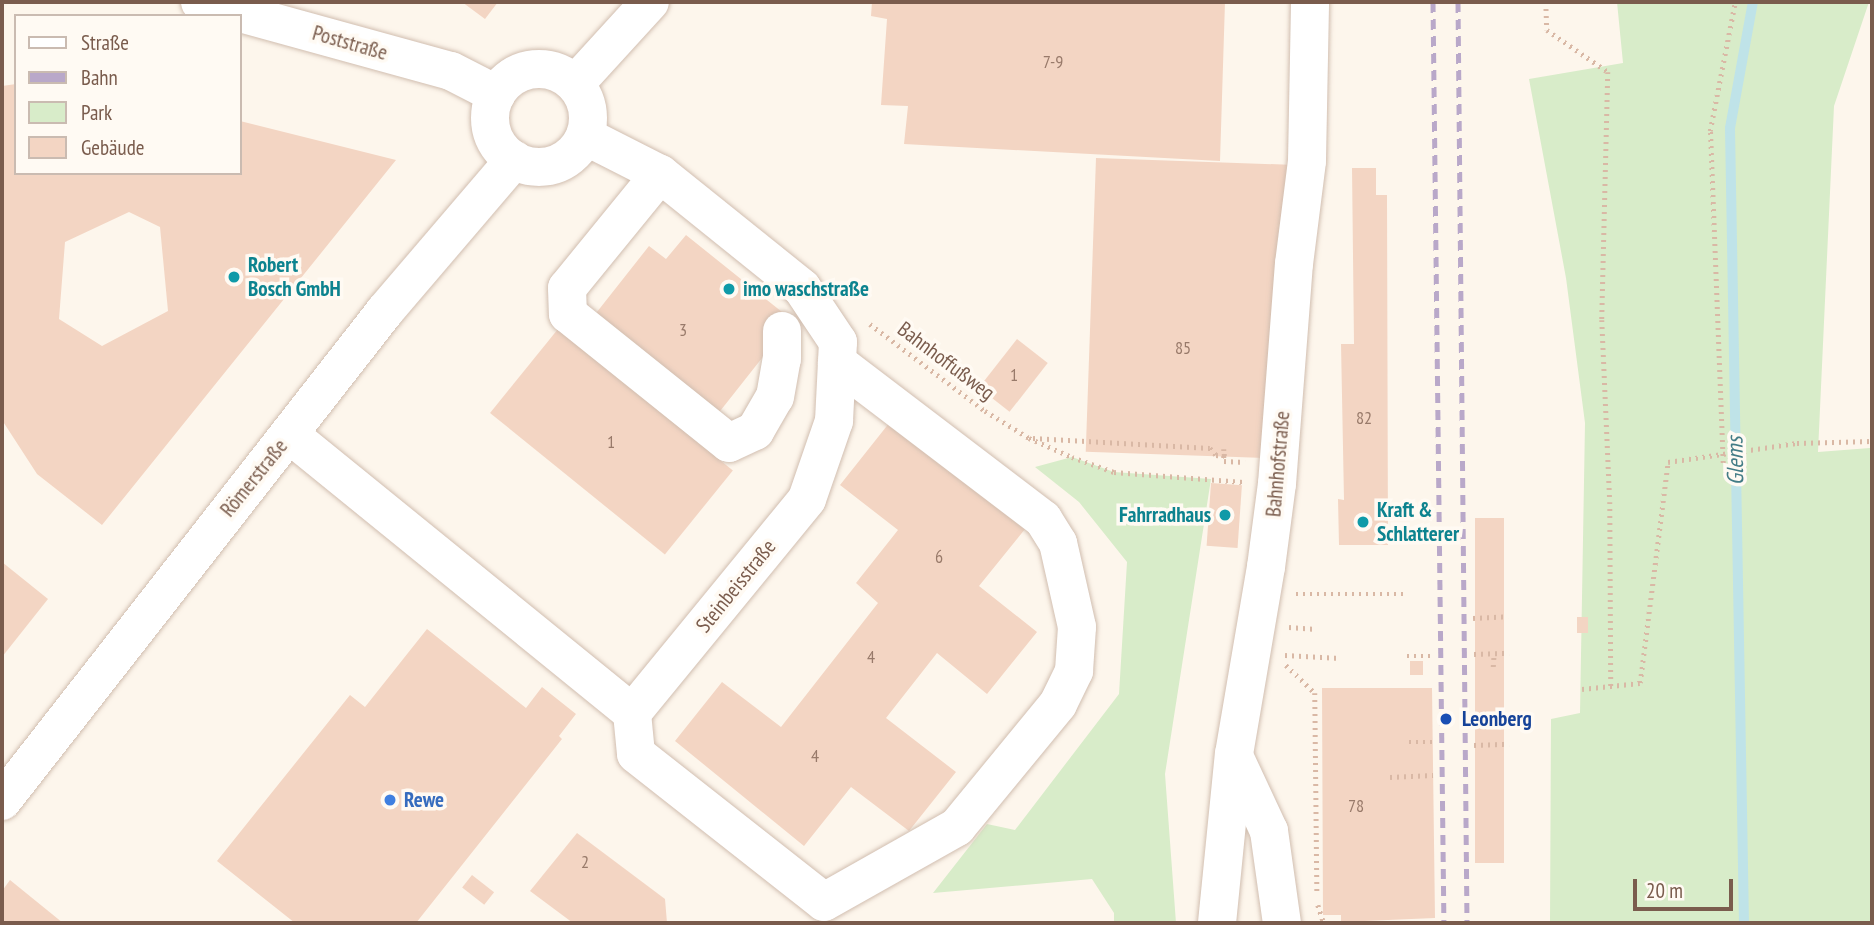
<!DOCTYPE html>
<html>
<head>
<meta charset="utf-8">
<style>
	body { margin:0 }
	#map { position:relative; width:1874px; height:925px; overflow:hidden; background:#fdf6ec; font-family:"PT Sans Narrow",sans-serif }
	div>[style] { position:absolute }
	.green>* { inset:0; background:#d8ecc9 }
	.stream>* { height:10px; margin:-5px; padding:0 5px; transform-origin:5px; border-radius:5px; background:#bfe3e8 }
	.building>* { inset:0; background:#f3d5c3; transform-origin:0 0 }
	.path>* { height:4.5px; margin-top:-2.25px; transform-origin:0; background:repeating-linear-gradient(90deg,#d9b8a5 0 2px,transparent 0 7px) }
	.roads { filter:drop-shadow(0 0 2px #d1beb0) drop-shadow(0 0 2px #d1beb0) }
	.minor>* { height:38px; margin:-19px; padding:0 19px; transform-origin:19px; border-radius:19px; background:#fff }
	.minor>.ring { margin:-19px; padding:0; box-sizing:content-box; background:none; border:38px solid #fff; border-radius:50% }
	.rail>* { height:5px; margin-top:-2.5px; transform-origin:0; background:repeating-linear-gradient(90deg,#b9a8c9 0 10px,transparent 0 17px) }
	.path-bridge>* { height:4.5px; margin-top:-2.25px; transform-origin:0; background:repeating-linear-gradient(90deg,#d9b8a5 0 2px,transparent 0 7px) }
	.dots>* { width:19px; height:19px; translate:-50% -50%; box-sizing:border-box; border:4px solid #fffaf3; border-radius:50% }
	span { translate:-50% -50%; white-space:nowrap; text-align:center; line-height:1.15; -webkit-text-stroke:7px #fffaf3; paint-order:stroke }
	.number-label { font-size:18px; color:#987a6a }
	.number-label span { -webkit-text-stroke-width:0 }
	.street-label { font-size:21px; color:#7a5c4d }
	.culture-label { font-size:21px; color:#0d838f; font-weight:700 }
	.left { translate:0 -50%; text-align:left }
	.right { translate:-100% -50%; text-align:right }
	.transit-label { font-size:21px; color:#164399; font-weight:700 }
	.shop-label { font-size:21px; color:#366cbe; font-weight:700 }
	.water-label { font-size:23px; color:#437c86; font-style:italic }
	.frame { position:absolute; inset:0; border:4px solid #7a5c4d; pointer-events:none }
	.legend { position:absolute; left:14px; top:14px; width:228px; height:161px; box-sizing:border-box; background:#fffaf3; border:2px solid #cabbb1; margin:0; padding:9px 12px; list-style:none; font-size:21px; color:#7a5c4d }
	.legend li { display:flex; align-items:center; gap:14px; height:35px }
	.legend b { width:35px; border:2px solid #cabbb1 }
	.scale { position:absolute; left:1633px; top:879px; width:100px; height:32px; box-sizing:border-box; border:4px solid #7a5c4d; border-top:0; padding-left:9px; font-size:21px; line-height:24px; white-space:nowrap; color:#7a5c4d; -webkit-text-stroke:5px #fffaf3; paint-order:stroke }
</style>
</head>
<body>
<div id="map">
	<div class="green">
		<div style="clip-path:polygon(1617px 2px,1869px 2px,1834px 106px,1818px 452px,1870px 448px,1872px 923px,1550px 923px,1551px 719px,1580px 713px,1585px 423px,1566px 278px,1529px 79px,1623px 63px)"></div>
		<div style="clip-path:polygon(1072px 457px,1114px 472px,1211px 479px,1165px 774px,1176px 923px,1114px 923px,1114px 913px,1092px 879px,933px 893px,987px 824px,1015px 830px,1119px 694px,1127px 562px,1079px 502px,1035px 467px)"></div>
	</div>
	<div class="stream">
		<div style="left:1744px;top:923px;width:795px;rotate:-91.01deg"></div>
		<div style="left:1730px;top:128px;width:128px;rotate:-79.7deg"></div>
	</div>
	<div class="building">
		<div style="clip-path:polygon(462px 2px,498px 2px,485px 19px)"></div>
		<div style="clip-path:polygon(872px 2px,1225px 2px,1220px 161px,904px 144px,908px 106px,881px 105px,887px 19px,871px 16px)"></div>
		<div style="clip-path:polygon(evenodd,16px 84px,16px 173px,240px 173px,240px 121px,396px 160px,102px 525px,37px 474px,2px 420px,2px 86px,16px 84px,129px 212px,160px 227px,168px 311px,102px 346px,59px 319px,65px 242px,129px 212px)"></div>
		<div style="left:1096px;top:158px;width:193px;height:294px;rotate:2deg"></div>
		<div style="clip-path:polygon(1352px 168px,1376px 168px,1376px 195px,1387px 195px,1388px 545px,1339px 545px,1338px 499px,1344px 500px,1341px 344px,1354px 344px)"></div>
		<div style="clip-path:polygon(686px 235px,792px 320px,717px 415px,593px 317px,649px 246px,666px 259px)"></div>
		<div style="left:558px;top:329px;width:225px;height:108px;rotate:39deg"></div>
		<div style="left:1017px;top:339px;width:39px;height:62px;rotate:38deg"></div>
		<div style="clip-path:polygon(890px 422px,1025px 529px,979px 586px,1037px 632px,987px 694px,937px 653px,886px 718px,956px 772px,909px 831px,851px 787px,804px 846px,675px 741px,722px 682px,781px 727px,878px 603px,856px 583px,898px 530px,840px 485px)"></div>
		<div style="left:1211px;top:483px;width:31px;height:63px;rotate:4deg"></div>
		<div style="left:1504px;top:518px;width:345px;height:29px;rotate:90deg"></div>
		<div style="clip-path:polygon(2px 562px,48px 599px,2px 657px)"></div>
		<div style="left:1577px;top:617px;width:11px;height:16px"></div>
		<div style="clip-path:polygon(427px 629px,526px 708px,542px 687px,576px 714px,559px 736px,562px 739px,416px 923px,295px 923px,217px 861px,350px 695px,365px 707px)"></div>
		<div style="left:1423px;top:661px;width:14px;height:13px;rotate:90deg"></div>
		<div style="clip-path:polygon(1322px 688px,1432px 688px,1435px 918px,1341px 922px,1341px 915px,1323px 915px)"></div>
		<div style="clip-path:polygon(577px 833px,665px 899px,667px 923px,573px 923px,530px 891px)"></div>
		<div style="left:472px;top:875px;width:28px;height:16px;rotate:38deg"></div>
		<div style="clip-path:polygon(10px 880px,63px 923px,2px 923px,2px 891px)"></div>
	</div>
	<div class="path">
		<div style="left:1546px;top:2px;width:28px;rotate:88deg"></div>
		<div style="left:1547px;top:30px;width:74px;rotate:34.5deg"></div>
		<div style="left:1608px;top:72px;width:248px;rotate:91.4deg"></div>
		<div style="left:1602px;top:320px;width:182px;rotate:87.5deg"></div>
		<div style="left:1610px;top:502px;width:185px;rotate:89.7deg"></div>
		<div style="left:870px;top:324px;width:144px;rotate:37.1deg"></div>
		<div style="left:985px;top:411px;width:52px;rotate:31.5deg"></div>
		<div style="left:1029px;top:438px;width:47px;rotate:23.8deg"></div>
		<div style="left:1072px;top:457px;width:45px;rotate:19.7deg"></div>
		<div style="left:1114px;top:472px;width:130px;rotate:4.4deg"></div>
		<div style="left:1033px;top:438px;width:177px;rotate:3.2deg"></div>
		<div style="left:1210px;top:448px;width:9px;rotate:49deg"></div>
		<div style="left:1216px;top:455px;width:8px;rotate:7deg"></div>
		<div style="left:1224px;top:456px;width:3px;rotate:-90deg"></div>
		<div style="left:1797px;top:443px;width:75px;rotate:-1.5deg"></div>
		<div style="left:1224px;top:449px;width:12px;rotate:90deg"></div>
		<div style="left:1224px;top:461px;width:21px;rotate:3deg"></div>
		<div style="left:1723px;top:463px;width:332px;rotate:-92.2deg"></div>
		<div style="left:1710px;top:131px;width:131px;rotate:-79deg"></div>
		<div style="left:1296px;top:594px;width:111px"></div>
		<div style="left:1473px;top:618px;width:35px;rotate:-3deg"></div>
		<div style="left:1289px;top:627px;width:27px;rotate:4deg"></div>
		<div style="left:1474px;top:654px;width:35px;rotate:-2deg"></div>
		<div style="left:1285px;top:655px;width:55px;rotate:3.1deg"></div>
		<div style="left:1407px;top:656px;width:25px"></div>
		<div style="left:1286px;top:665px;width:40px;rotate:44deg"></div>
		<div style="left:1315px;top:693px;width:199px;rotate:89.4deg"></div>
		<div style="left:1493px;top:667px;width:13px;rotate:-86deg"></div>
		<div style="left:1582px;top:689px;width:58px;rotate:-5.9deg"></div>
		<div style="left:1640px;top:683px;width:223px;rotate:-82.8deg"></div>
		<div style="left:1409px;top:742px;width:23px"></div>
		<div style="left:1474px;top:745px;width:35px;rotate:-2deg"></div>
		<div style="left:1390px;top:777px;width:43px;rotate:-2.7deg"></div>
		<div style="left:1318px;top:905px;width:19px;rotate:72deg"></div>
	</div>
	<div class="roads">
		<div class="minor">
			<div style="left:200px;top:2px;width:260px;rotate:15.4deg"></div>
			<div style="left:451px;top:71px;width:51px;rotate:27.1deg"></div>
			<div class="ring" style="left:490px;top:69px;width:60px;height:60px"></div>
			<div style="left:575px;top:84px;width:111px;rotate:-47.6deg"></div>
			<div style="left:660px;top:174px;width:147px;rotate:129.2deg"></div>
			<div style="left:567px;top:288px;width:26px;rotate:88deg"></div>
			<div style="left:568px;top:314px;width:206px;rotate:38.7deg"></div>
			<div style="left:729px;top:443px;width:29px;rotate:-25deg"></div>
			<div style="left:755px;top:431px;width:39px;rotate:-60deg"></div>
			<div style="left:775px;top:397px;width:39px;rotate:-80deg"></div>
			<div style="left:782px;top:359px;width:28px;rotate:-90deg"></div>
			<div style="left:289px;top:434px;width:442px;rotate:39.1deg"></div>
			<div style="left:632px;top:713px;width:276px;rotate:-50.7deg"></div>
			<div style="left:807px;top:499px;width:83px;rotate:-70.9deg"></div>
			<div style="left:834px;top:421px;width:79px;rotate:-87.1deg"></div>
			<div style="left:838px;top:342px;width:65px;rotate:-123.7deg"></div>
			<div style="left:802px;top:288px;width:182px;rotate:-141.2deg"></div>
			<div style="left:660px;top:174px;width:84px;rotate:-153.1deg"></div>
			<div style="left:632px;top:713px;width:41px;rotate:84.4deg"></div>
			<div style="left:636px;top:754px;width:239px;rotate:38.2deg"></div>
			<div style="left:824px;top:902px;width:153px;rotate:-29.4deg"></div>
			<div style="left:957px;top:827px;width:159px;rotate:-50.6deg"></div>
			<div style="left:1058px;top:704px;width:37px;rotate:-64deg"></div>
			<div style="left:1074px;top:671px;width:44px;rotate:-86.1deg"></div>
			<div style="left:1077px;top:627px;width:86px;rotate:-102.7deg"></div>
			<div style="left:1058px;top:543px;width:28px;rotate:-122deg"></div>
			<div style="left:1043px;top:519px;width:259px;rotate:-142.7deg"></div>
			<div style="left:1234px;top:756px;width:83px;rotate:65deg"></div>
			<div style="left:1269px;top:831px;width:93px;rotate:82deg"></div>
			<div style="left:2px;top:801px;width:622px;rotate:-51.99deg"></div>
			<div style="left:385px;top:311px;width:199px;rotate:-49.5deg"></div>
			<div style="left:1217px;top:923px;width:170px;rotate:-84.3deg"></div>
			<div style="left:1234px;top:754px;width:190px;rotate:-80.3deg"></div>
			<div style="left:1266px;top:567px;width:84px;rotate:-82.5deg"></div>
			<div style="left:1277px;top:484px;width:221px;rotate:-85.6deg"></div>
			<div style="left:1294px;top:264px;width:104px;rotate:-82.8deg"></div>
			<div style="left:1307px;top:161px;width:159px;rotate:-88.9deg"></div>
		</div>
	</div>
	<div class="rail">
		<div style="left:1433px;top:2px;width:921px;rotate:89.32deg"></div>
		<div style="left:1458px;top:2px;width:921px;rotate:89.44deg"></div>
	</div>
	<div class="path-bridge">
		<div style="left:1668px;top:462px;width:130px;rotate:-8.4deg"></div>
	</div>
	<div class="dots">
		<div style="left:234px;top:277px;background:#0f9aa8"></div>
		<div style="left:729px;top:289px;background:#0f9aa8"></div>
		<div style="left:1225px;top:515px;background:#0f9aa8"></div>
		<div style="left:1363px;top:522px;background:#0f9aa8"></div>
		<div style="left:1446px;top:719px;background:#1a4fb4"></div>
		<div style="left:390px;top:800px;background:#3f7fe0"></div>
	</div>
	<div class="number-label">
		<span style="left:1053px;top:62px">7-9</span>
		<span style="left:683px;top:330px">3</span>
		<span style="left:1183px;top:348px">85</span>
		<span style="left:1014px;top:375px">1</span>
		<span style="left:1364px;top:418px">82</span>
		<span style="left:611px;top:442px">1</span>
		<span style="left:939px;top:557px">6</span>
		<span style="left:871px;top:657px">4</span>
		<span style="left:815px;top:756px">4</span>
		<span style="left:1356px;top:806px">78</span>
		<span style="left:585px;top:862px">2</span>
	</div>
	<div class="street-label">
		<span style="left:350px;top:43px;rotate:16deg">Poststraße</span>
		<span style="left:946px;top:361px;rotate:37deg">Bahnhoffußweg</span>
		<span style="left:1278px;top:464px;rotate:-85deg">Bahnhofstraße</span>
		<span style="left:254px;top:478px;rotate:-51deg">Römerstraße</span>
		<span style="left:736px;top:586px;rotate:-51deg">Steinbeisstraße</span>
	</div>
	<div class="culture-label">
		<span class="left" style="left:248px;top:277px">Robert<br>Bosch GmbH</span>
		<span class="left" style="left:743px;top:289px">imo waschstraße</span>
		<span class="left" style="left:1377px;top:522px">Kraft &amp;<br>Schlatterer</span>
		<span class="right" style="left:1211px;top:515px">Fahrradhaus</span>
	</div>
	<div class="transit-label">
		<span class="left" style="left:1462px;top:719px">Leonberg</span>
	</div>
	<div class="shop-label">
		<span class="left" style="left:404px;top:800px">Rewe</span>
	</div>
	<div class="water-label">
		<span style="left:1735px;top:461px;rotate:-91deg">Glems</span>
	</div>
	<div class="frame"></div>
	<ul class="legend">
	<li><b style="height:9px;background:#fff"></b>Straße</li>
	<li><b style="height:9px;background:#b9a8c9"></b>Bahn</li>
	<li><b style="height:19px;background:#d8ecc9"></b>Park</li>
	<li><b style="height:19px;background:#f3d5c3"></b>Gebäude</li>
	</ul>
	<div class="scale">20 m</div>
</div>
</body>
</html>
